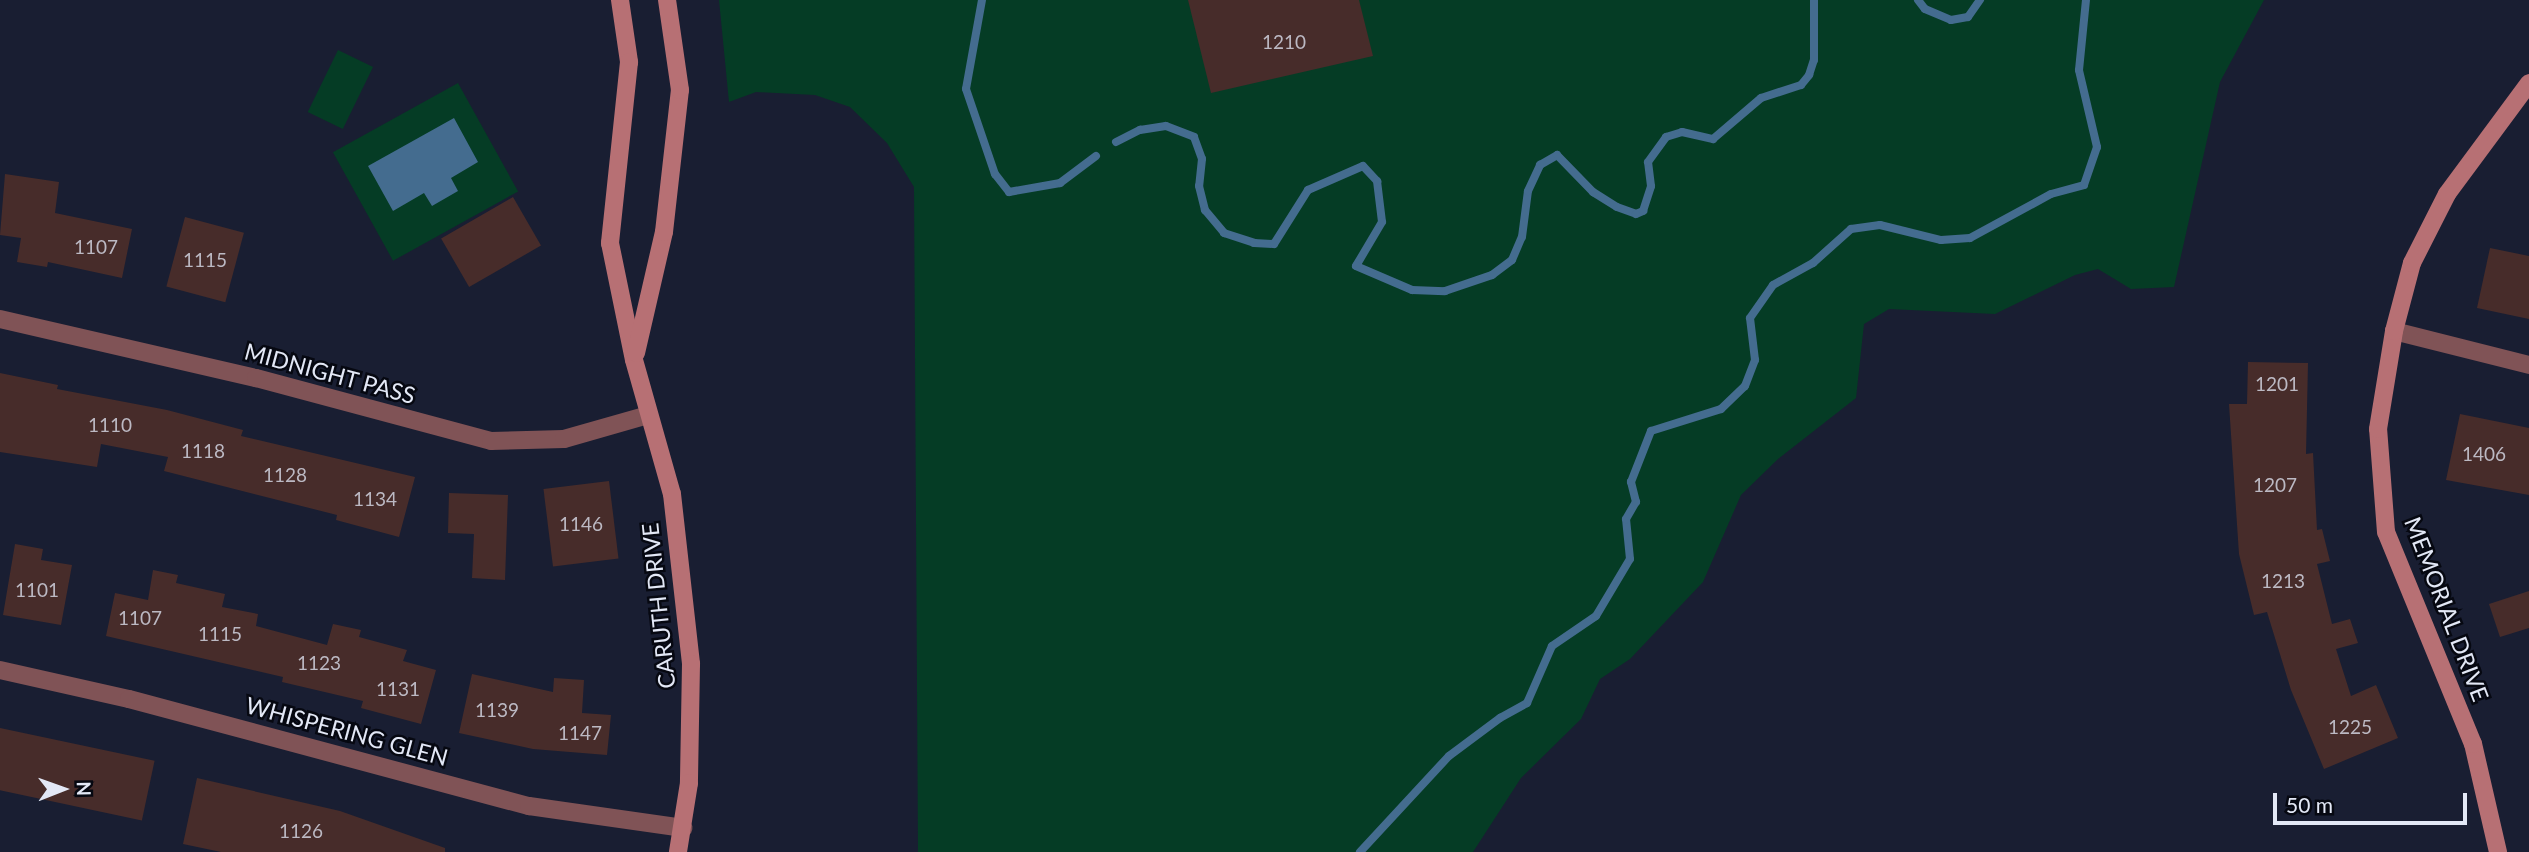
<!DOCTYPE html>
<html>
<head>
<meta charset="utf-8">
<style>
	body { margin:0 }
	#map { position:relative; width:2529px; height:852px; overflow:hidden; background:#191e32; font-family:Lato,sans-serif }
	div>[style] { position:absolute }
	.green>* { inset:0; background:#053c25; transform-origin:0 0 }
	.water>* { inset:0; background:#446c8f }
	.stream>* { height:8px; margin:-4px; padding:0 4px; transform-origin:4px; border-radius:4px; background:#446c8f }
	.building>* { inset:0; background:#472c2a; transform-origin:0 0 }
	.street>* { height:18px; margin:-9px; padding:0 9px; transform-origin:9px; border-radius:9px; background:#805356 }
	.secondary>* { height:18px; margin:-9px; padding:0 9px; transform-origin:9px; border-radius:9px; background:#b77074 }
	span { translate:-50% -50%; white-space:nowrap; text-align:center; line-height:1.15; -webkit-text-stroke:5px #060811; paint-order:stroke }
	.number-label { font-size:19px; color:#bcb9c3 }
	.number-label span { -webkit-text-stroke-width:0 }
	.street-label { font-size:23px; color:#e3e8f6 }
	.north { position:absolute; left:28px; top:754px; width:70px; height:70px; -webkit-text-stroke:5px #060811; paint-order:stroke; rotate:89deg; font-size:19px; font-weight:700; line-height:28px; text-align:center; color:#e3e8f6 }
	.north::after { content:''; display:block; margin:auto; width:24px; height:32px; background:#e3e8f6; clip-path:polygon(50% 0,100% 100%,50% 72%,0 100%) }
	.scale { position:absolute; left:2273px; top:793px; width:194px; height:32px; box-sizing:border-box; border:4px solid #e3e8f6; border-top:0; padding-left:9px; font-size:21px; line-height:24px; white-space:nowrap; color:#e3e8f6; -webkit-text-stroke:5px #060811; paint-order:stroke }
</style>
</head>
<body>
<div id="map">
	<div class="green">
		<div style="clip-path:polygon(719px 0,2264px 0,2220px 82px,2174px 287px,2131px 289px,2098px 269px,2075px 275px,1995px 314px,1889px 309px,1864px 324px,1856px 398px,1778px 459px,1741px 495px,1703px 582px,1630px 659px,1600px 679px,1581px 719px,1521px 778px,1473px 852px,918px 852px,914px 187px,887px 143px,850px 107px,815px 95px,756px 92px,729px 102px)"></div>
		<div style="left:338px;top:50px;width:39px;height:69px;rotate:26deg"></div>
		<div style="left:458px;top:83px;width:124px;height:143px;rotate:61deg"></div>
	</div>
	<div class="water">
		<div style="clip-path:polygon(454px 118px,478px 162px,451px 178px,458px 191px,432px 206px,424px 193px,393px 211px,368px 166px)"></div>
	</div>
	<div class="stream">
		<div style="left:982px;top:0;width:90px;rotate:100.2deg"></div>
		<div style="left:966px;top:89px;width:90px;rotate:71.2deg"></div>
		<div style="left:995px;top:174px;width:23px;rotate:52deg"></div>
		<div style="left:1009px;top:192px;width:52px;rotate:-10deg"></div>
		<div style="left:1060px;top:183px;width:45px;rotate:-36.9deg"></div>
		<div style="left:1918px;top:0;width:11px;rotate:52deg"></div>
		<div style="left:1925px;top:9px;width:28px;rotate:23deg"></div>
		<div style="left:1951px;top:20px;width:17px;rotate:-10deg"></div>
		<div style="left:1968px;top:17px;width:21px;rotate:-55deg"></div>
		<div style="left:1116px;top:142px;width:27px;rotate:-27deg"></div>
		<div style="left:1140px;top:130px;width:26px;rotate:-9deg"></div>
		<div style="left:1166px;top:126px;width:30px;rotate:21deg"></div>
		<div style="left:1194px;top:137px;width:23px;rotate:70deg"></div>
		<div style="left:1202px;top:159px;width:27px;rotate:96deg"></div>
		<div style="left:1199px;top:186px;width:25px;rotate:76deg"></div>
		<div style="left:1205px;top:210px;width:30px;rotate:50deg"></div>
		<div style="left:1224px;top:233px;width:32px;rotate:18deg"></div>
		<div style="left:1254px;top:243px;width:20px;rotate:3deg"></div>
		<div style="left:1274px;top:244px;width:64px;rotate:-57.8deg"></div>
		<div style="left:1308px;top:190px;width:60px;rotate:-23.6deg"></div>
		<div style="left:1363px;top:166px;width:21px;rotate:47deg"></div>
		<div style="left:1377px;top:181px;width:41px;rotate:83deg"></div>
		<div style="left:1382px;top:222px;width:51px;rotate:120.6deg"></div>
		<div style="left:1356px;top:266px;width:61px;rotate:23.2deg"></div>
		<div style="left:1412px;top:290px;width:33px;rotate:2deg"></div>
		<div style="left:1445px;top:291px;width:50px;rotate:-18.8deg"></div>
		<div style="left:1492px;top:275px;width:25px;rotate:-37deg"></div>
		<div style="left:1512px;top:260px;width:25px;rotate:-67deg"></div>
		<div style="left:1522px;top:237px;width:46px;rotate:-82.6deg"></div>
		<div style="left:1528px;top:191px;width:29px;rotate:-65deg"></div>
		<div style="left:1540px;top:165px;width:20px;rotate:-30deg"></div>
		<div style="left:1557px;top:155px;width:52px;rotate:45.8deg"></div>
		<div style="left:1593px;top:192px;width:28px;rotate:32deg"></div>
		<div style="left:1617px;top:207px;width:20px;rotate:20deg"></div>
		<div style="left:1636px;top:214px;width:8px;rotate:-23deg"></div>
		<div style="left:1643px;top:211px;width:26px;rotate:-72deg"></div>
		<div style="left:1651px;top:186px;width:24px;rotate:-97deg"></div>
		<div style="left:1648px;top:162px;width:31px;rotate:-54deg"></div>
		<div style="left:1666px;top:137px;width:17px;rotate:-17deg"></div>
		<div style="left:1682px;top:132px;width:32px;rotate:13deg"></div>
		<div style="left:1713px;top:139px;width:63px;rotate:-40.5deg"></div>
		<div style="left:1761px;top:98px;width:42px;rotate:-18deg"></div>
		<div style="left:1801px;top:85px;width:13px;rotate:-51deg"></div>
		<div style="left:1809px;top:75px;width:16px;rotate:-72deg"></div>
		<div style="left:1814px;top:60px;width:60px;rotate:-90deg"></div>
		<div style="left:1360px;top:852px;width:131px;rotate:-47.2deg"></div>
		<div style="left:1449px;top:756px;width:64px;rotate:-36.7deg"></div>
		<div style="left:1500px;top:718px;width:31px;rotate:-29deg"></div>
		<div style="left:1527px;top:703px;width:62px;rotate:-66.3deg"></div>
		<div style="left:1552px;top:646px;width:53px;rotate:-34.3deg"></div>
		<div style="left:1596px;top:616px;width:66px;rotate:-59.2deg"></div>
		<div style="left:1630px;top:559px;width:40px;rotate:-95.7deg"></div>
		<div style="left:1626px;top:519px;width:20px;rotate:-60deg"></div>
		<div style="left:1636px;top:502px;width:21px;rotate:-104deg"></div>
		<div style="left:1631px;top:482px;width:55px;rotate:-68.6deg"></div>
		<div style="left:1651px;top:431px;width:73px;rotate:-17.4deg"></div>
		<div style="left:1721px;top:409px;width:33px;rotate:-44deg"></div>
		<div style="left:1745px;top:386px;width:28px;rotate:-69deg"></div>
		<div style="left:1755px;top:360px;width:42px;rotate:-96.8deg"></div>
		<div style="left:1750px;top:318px;width:40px;rotate:-55.1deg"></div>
		<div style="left:1773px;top:285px;width:46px;rotate:-28.8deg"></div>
		<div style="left:1813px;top:263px;width:51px;rotate:-41.8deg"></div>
		<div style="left:1851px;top:229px;width:29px;rotate:-8deg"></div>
		<div style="left:1880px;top:225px;width:63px;rotate:13.8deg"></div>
		<div style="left:1941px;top:240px;width:29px;rotate:-4deg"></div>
		<div style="left:1970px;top:238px;width:92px;rotate:-28.5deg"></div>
		<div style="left:2051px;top:194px;width:34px;rotate:-15deg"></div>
		<div style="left:2084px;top:185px;width:40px;rotate:-71.1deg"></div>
		<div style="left:2097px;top:147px;width:79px;rotate:-103.2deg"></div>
		<div style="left:2079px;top:70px;width:70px;rotate:-84.3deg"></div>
	</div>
	<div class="building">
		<div style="clip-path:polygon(1188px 0,1359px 0,1373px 56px,1211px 93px)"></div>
		<div style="clip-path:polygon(5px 174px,59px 182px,55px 213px,132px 229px,122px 278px,48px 262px,47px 267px,17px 262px,21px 238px,0 235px)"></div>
		<div style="left:513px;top:197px;width:56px;height:83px;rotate:60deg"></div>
		<div style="left:185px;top:217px;width:61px;height:72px;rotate:15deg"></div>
		<div style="clip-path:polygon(2490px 248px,2529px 256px,2529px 319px,2477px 308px)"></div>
		<div style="clip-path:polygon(2248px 362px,2308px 363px,2306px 454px,2313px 453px,2317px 530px,2322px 529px,2330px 561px,2317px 564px,2332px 624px,2350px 619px,2358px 643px,2336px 649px,2351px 696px,2376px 685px,2398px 738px,2324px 769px,2291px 690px,2267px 612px,2254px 615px,2239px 554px,2229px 404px,2247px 404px)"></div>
		<div style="clip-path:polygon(0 373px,58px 385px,57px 389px,167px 410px,243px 430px,241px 436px,415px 477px,399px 537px,336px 520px,337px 515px,164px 471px,168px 457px,101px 444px,97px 467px,0 452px)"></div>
		<div style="clip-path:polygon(2460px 414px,2529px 428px,2529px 495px,2446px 480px)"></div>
		<div style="left:609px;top:481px;width:78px;height:66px;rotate:83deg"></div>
		<div style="clip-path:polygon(449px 493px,508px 495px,505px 580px,472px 578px,474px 534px,448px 533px)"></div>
		<div style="clip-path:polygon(15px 544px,43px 549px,41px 560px,72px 565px,61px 625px,3px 615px)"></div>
		<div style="clip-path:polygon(153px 570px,178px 575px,176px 583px,225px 594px,222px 607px,258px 614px,256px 626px,327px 645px,333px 624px,361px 630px,359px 637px,407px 650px,403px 661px,436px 670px,421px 724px,361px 708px,363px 701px,282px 682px,283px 677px,106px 636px,115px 593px,148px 600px)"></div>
		<div style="clip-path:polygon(2529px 591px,2529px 628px,2500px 637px,2489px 604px)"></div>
		<div style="clip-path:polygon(472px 674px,553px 692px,554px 678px,584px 680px,582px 713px,611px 715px,607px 755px,533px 749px,459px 733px)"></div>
		<div style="left:0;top:728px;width:158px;height:61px;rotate:12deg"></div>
		<div style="clip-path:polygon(197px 778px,340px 811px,445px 848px,445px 852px,221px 852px,183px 844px)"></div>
	</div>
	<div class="street">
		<div style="left:0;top:319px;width:263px;rotate:13deg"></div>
		<div style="left:256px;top:378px;width:243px;rotate:15deg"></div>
		<div style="left:491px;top:441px;width:73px;rotate:-1.6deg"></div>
		<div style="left:564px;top:439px;width:87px;rotate:-15.9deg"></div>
		<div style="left:2394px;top:331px;width:139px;rotate:14.1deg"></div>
		<div style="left:0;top:670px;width:132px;rotate:12.7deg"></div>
		<div style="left:129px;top:699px;width:414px;rotate:15deg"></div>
		<div style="left:529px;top:806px;width:156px;rotate:8.1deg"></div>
	</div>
	<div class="secondary">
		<div style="left:620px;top:0;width:63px;rotate:81.7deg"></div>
		<div style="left:629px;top:62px;width:182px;rotate:96deg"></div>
		<div style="left:610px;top:243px;width:119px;rotate:78.4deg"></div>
		<div style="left:634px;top:360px;width:139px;rotate:74.2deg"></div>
		<div style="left:672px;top:494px;width:171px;rotate:83.6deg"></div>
		<div style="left:691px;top:664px;width:119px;rotate:91deg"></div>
		<div style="left:689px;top:783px;width:70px;rotate:99.1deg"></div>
		<div style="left:636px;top:353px;width:124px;rotate:-77deg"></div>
		<div style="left:664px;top:232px;width:143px;rotate:-83.6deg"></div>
		<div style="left:680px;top:90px;width:91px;rotate:-98.2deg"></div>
		<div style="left:2498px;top:852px;width:111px;rotate:-103deg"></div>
		<div style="left:2473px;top:744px;width:229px;rotate:-112.3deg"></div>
		<div style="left:2386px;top:532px;width:103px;rotate:-94.4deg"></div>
		<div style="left:2378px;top:429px;width:99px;rotate:-80.7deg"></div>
		<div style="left:2394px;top:331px;width:70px;rotate:-75.2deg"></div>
		<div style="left:2412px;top:263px;width:77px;rotate:-63.1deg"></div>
		<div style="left:2447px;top:194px;width:138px;rotate:-53.5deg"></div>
	</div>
	<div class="number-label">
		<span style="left:1284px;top:42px">1210</span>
		<span style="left:96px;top:247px">1107</span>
		<span style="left:205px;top:260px">1115</span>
		<span style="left:2277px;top:384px">1201</span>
		<span style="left:110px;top:425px">1110</span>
		<span style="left:203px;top:451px">1118</span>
		<span style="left:2484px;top:454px">1406</span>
		<span style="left:285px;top:475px">1128</span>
		<span style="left:2275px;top:485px">1207</span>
		<span style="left:375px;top:499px">1134</span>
		<span style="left:581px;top:524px">1146</span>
		<span style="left:2283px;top:581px">1213</span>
		<span style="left:37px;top:590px">1101</span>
		<span style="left:140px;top:618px">1107</span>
		<span style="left:220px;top:634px">1115</span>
		<span style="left:319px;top:663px">1123</span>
		<span style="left:398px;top:689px">1131</span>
		<span style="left:497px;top:710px">1139</span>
		<span style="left:2350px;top:727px">1225</span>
		<span style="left:580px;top:733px">1147</span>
		<span style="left:301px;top:831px">1126</span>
	</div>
	<div class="street-label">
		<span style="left:330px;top:373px;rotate:15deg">MIDNIGHT PASS</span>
		<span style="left:658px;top:606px;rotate:-96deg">CARUTH DRIVE</span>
		<span style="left:2447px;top:609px;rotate:69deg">MEMORIAL DRIVE</span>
		<span style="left:347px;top:731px;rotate:15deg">WHISPERING GLEN</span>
	</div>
	<div class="north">N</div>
	<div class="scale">50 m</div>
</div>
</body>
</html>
